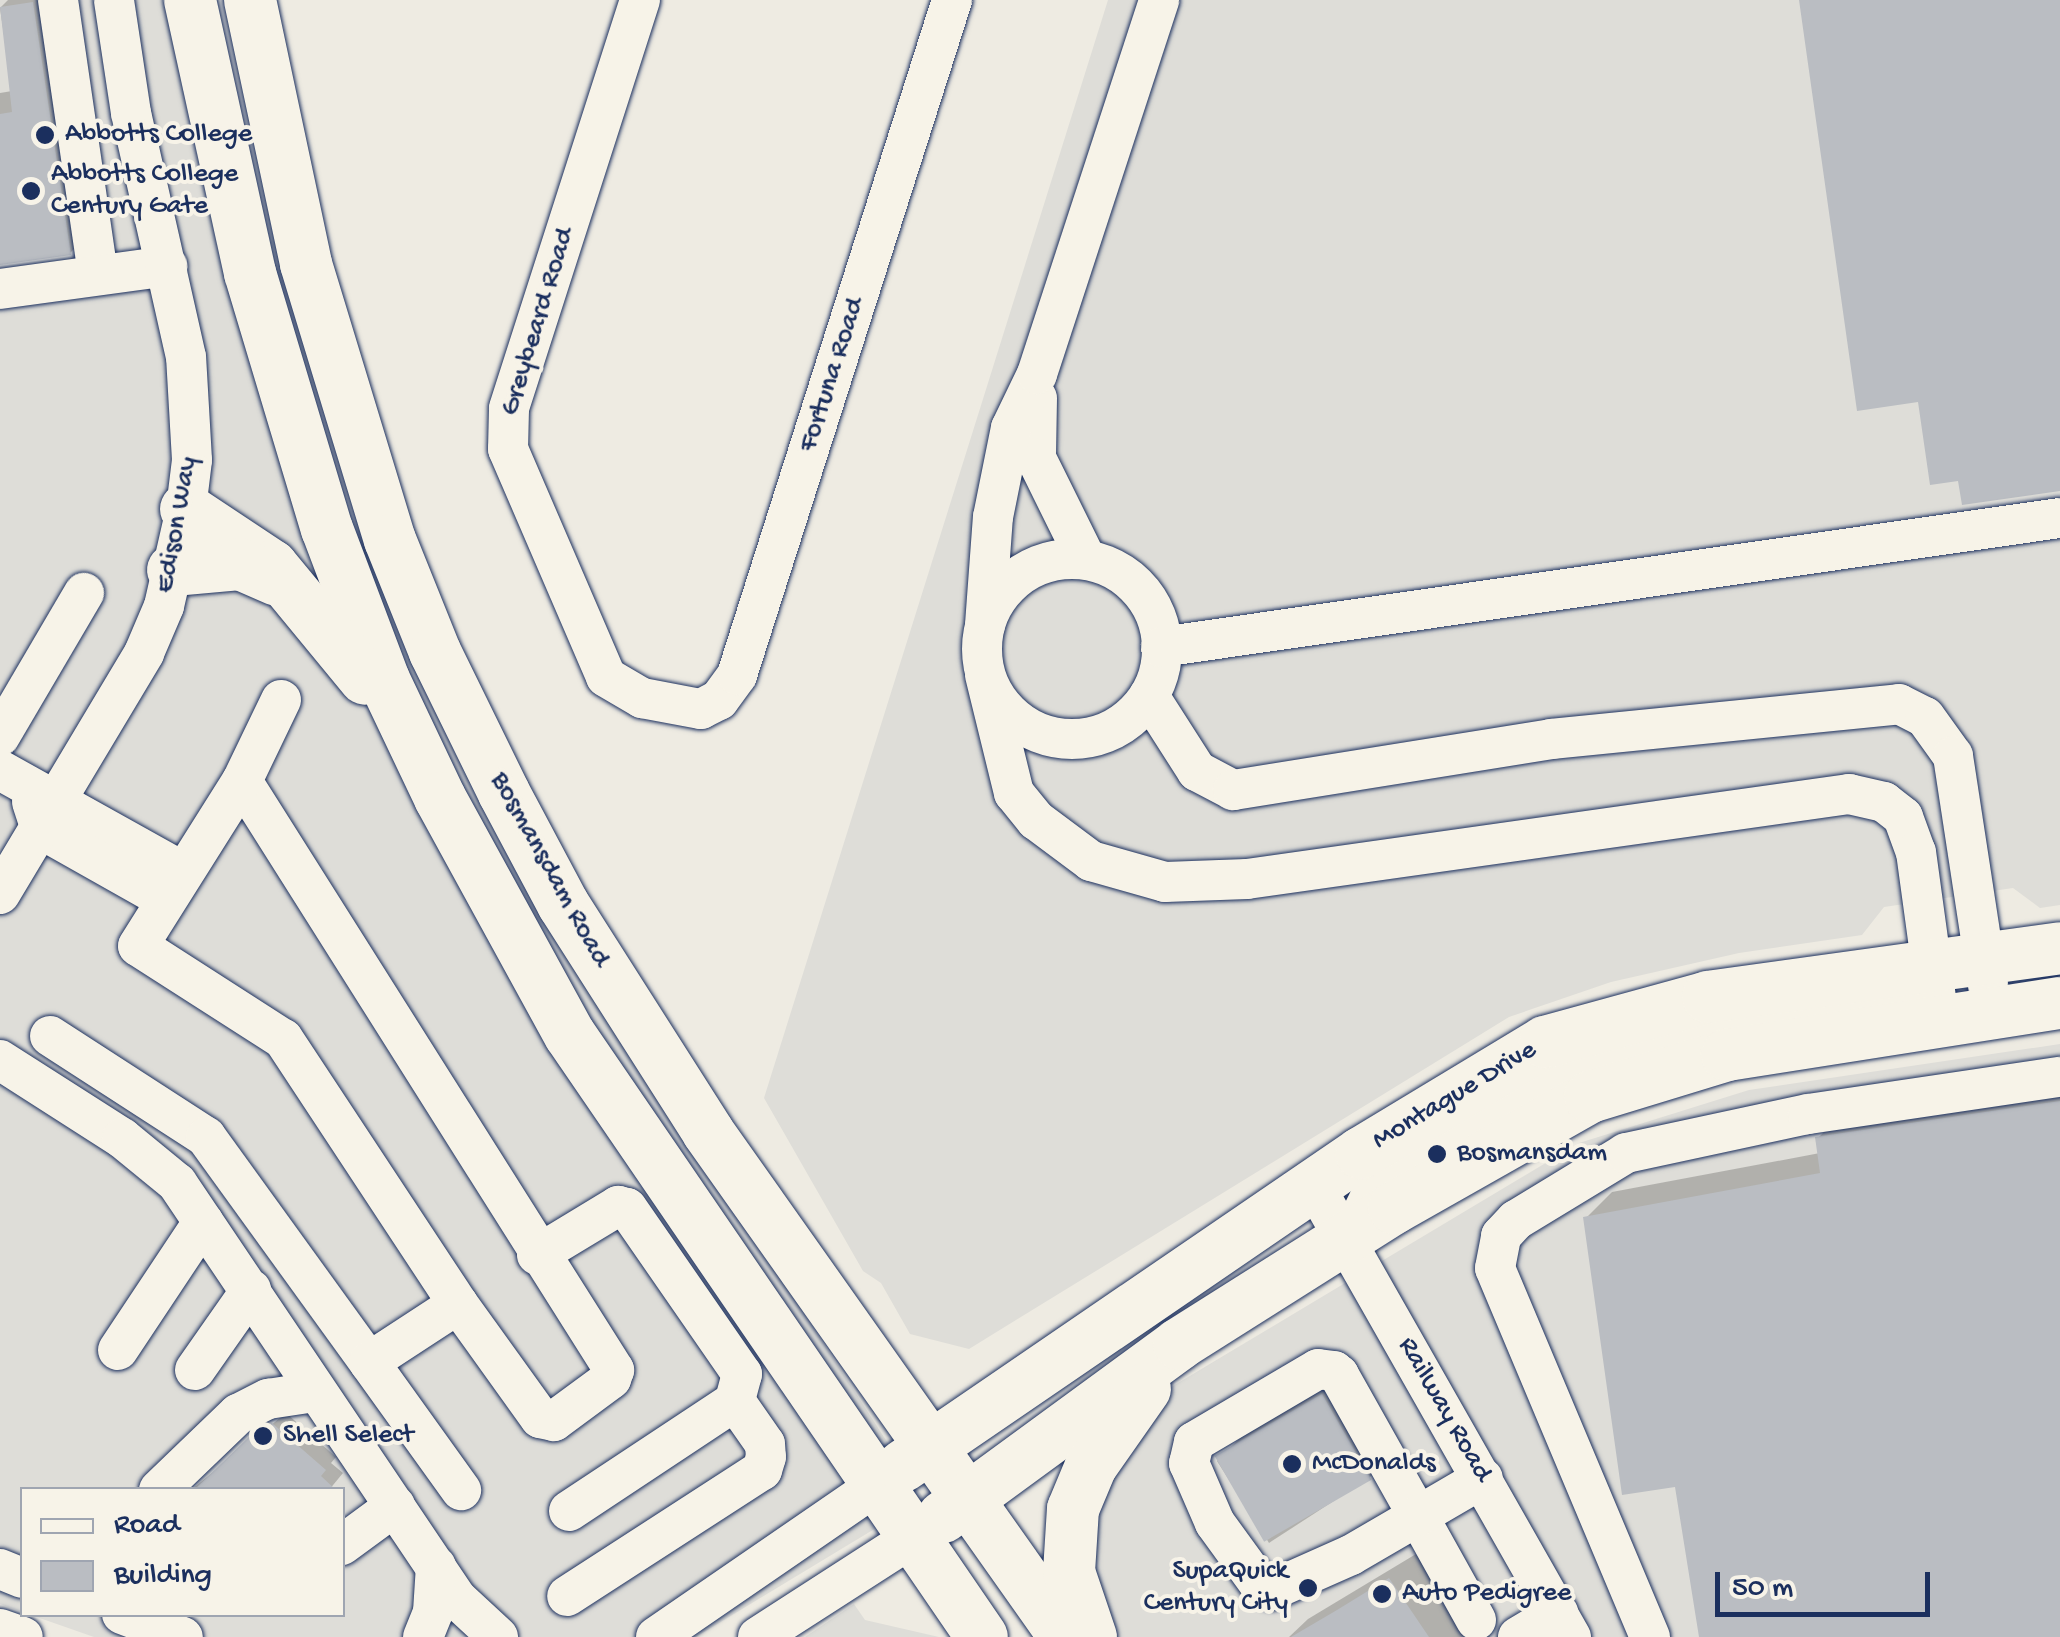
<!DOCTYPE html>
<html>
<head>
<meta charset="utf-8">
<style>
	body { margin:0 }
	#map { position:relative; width:2060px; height:1637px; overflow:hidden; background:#eeebe2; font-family:"Gochi Hand",sans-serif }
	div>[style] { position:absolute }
	.built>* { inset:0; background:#deddd8 }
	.shadow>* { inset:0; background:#0003 }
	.building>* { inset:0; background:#babdc2; transform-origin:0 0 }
	.roads { filter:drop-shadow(0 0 2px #1b2f5e) drop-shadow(0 0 2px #1b2f5e) }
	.minor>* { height:40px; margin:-20px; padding:0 20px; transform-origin:20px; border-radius:20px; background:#f7f3e8 }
	.minor>.ring { margin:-20px; padding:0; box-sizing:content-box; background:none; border:40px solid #f7f3e8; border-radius:50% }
	.major>* { height:52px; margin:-26px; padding:0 26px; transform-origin:26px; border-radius:26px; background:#f7f3e8 }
	.dots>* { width:28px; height:28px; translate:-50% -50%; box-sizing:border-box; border:5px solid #f7f3e8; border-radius:50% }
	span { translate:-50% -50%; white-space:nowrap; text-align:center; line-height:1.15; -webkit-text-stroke:8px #f7f3e8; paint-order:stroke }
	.poi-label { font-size:28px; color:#1b2f5e }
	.left { translate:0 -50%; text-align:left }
	.right { translate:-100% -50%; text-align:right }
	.street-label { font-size:28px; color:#1b2f5e }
	.legend { position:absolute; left:20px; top:1487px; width:325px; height:130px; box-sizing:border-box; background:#f7f3e8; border:2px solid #9fa5b1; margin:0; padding:12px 18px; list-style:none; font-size:30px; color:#1b2f5e }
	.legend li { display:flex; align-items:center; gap:20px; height:50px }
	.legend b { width:50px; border:2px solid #9fa5b1 }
	.scale { position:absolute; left:1715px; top:1572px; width:215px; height:45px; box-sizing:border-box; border:5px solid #1b2f5e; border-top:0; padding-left:12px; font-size:30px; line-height:35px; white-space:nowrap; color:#1b2f5e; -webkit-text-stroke:8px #f7f3e8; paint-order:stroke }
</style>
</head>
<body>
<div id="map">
	<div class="built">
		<div style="clip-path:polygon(0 0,201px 0,231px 129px,354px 542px,424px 686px,498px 839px,924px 1499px,696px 1637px,94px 1637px,31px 1615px,342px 1614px,342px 1490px,22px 1490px,22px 1612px,0 1604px)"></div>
		<div style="clip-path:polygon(1108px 0,2060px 0,2060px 905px,2040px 908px,2013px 888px,1884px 907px,1862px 935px,1739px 953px,1611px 982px,1509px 1017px,969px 1349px,910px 1334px,881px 1283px,863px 1271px,764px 1098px)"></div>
		<div style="clip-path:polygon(2060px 1044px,2060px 1637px,1112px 1637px,1083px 1568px,1100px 1473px,1158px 1395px,1579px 1143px,1749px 1090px)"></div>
		<div style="clip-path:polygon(854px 1604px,865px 1620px,939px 1637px,805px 1637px)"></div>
	</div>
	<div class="shadow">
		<div style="clip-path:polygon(8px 0,62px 0,96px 227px,70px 253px,0 263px,0 93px,12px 91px,0 8px)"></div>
		<div style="clip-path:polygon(2060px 1077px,2060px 1637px,1701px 1637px,1677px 1484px,1586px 1218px,1612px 1192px,1820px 1153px,1818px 1138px,1844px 1112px)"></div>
		<div style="clip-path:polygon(1349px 1370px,1395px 1453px,1369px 1478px,1269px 1543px,1217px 1461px,1243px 1435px)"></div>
		<div style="clip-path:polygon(286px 1413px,336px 1457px,331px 1463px,343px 1473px,329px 1490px,191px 1490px)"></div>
		<div style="clip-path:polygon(1416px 1554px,1446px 1599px,1461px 1589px,1490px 1637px,1289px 1637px,1308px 1619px)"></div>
	</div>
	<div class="building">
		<div style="clip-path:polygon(1799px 0,2060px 0,2060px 491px,1962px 505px,1958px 481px,1930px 485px,1918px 402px,1857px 411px)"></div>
		<div style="clip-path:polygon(33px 2px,71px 255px,0 265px,0 114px,12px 112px,0 7px)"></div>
		<div style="clip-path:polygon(2060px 1101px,2060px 1637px,1699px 1637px,1675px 1487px,1622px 1495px,1583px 1217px,1820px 1173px,1815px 1137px)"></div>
		<div style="left:1322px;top:1394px;width:99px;height:124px;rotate:60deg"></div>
		<div style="clip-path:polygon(272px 1423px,326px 1470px,321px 1476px,336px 1490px,194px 1490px,252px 1434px)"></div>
		<div style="clip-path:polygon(1389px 1578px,1429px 1637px,1291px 1637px,1337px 1610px)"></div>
	</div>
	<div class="roads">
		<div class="minor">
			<div style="left:58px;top:0;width:277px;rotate:81.7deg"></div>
			<div style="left:640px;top:0;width:429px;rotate:107.8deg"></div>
			<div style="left:509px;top:409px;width:40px;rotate:91.4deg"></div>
			<div style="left:508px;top:449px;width:248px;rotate:66.7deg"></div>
			<div style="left:606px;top:677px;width:42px;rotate:30.3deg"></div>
			<div style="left:642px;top:698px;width:60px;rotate:10.6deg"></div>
			<div style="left:701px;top:709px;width:20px;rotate:-27deg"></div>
			<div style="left:719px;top:700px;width:31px;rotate:-54deg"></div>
			<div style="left:737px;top:675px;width:708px;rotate:-72.33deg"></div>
			<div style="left:0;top:289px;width:169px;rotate:-7.8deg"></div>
			<div style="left:1037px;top:398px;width:60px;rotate:91deg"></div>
			<div style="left:1036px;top:458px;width:113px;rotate:63.7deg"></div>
			<div class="ring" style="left:982px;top:559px;width:140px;height:140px"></div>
			<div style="left:985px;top:625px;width:108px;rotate:-85.8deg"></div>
			<div style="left:993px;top:517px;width:91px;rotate:-78.6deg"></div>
			<div style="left:1011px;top:428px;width:60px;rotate:-64.3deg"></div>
			<div style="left:1037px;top:374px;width:393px;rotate:-71.9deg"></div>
			<div style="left:1161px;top:647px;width:908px;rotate:-8.17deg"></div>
			<div style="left:985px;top:675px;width:122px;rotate:76.2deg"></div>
			<div style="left:1014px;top:793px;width:35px;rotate:51deg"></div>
			<div style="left:1036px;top:820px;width:69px;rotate:36.7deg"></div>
			<div style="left:1091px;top:861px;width:77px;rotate:15.8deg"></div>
			<div style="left:1165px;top:882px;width:82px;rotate:-2.1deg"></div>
			<div style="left:1247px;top:879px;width:608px;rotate:-8.04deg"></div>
			<div style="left:1849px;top:794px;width:36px;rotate:13deg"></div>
			<div style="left:1884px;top:802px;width:24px;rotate:38deg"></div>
			<div style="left:1903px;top:817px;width:37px;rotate:70deg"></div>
			<div style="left:1916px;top:852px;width:171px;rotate:82.2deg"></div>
			<div style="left:1939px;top:1021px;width:49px;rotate:-159.7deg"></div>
			<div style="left:1893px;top:1004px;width:300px;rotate:170.8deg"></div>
			<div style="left:1597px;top:1052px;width:56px;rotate:158deg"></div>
			<div style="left:1545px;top:1073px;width:134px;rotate:149deg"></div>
			<div style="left:1430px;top:1142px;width:65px;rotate:143.1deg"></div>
			<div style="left:1378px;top:1181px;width:64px;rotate:116.2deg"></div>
			<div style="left:1149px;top:696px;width:89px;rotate:57.4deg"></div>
			<div style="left:1197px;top:771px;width:41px;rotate:27.8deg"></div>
			<div style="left:1233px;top:790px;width:322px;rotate:-9.1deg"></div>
			<div style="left:1551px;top:739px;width:350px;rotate:-5.7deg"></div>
			<div style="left:1899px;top:704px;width:29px;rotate:27deg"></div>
			<div style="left:1925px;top:717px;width:48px;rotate:54.3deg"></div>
			<div style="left:1953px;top:756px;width:232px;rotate:81.3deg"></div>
			<div style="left:0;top:736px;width:166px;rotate:-59.6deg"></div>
			<div style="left:0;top:770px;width:210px;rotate:29.1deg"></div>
			<div style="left:242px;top:781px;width:697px;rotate:57.72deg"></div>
			<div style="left:614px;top:1370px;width:9px;rotate:108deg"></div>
			<div style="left:611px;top:1379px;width:71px;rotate:143.6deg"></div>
			<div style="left:554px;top:1421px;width:14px;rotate:-168deg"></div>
			<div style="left:540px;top:1418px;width:140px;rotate:-125.7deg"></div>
			<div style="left:458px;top:1304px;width:318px;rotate:-123.4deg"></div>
			<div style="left:283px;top:1039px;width:172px;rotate:-147.3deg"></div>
			<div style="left:138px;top:946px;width:195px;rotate:-57.8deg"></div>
			<div style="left:242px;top:781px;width:90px;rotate:-64.3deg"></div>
			<div style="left:32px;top:802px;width:28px;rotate:72deg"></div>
			<div style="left:41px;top:829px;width:142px;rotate:29.4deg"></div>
			<div style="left:0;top:894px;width:281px;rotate:-59.1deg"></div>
			<div style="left:144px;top:653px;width:51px;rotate:-66.9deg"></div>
			<div style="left:164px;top:606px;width:99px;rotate:-77.2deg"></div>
			<div style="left:186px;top:509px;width:49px;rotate:-83deg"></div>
			<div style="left:192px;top:460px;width:103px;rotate:-93.3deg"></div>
			<div style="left:186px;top:357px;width:250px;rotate:-102.7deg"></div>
			<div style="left:131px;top:113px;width:114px;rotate:-98.6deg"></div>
			<div style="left:50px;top:1036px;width:186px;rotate:32.9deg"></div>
			<div style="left:206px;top:1137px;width:278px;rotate:54.1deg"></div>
			<div style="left:0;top:1060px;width:145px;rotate:32.6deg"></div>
			<div style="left:122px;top:1138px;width:71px;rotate:39.3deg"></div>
			<div style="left:177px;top:1183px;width:501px;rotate:56.06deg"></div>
			<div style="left:457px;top:1599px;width:56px;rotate:42.8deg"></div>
			<div style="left:1314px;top:1185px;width:520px;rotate:60.38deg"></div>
			<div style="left:537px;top:1255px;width:95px;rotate:-31.2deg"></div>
			<div style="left:618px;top:1206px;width:9px;rotate:13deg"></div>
			<div style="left:627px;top:1208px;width:202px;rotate:55.3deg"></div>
			<div style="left:742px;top:1374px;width:28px;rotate:105deg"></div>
			<div style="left:735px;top:1401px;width:52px;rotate:55.1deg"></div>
			<div style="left:765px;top:1444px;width:13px;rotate:86deg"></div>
			<div style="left:766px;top:1457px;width:14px;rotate:107deg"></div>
			<div style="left:762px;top:1470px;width:232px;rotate:147.1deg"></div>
			<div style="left:458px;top:1304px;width:106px;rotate:146.9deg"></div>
			<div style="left:369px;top:1362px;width:158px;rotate:54.3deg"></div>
			<div style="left:118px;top:1350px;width:154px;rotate:-56.4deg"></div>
			<div style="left:195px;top:1370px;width:98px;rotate:-55deg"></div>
			<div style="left:159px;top:1490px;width:110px;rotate:-43.9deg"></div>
			<div style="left:238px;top:1414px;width:34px;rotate:-27deg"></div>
			<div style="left:268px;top:1399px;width:47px;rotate:-8.7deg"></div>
			<div style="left:569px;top:1511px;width:199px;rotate:-33.5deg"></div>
			<div style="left:342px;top:1545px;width:66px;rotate:-36.3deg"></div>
			<div style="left:0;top:1569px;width:24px;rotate:22deg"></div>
			<div style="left:122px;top:1614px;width:65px;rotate:20.7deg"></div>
			<div style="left:1476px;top:1620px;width:119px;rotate:-119.1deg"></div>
			<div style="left:1418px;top:1516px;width:162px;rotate:-119.3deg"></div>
			<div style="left:1339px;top:1375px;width:6px;rotate:-141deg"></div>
			<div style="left:1334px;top:1371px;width:16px;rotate:-173deg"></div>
			<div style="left:1318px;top:1369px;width:144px;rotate:149.5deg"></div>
			<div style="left:1194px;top:1442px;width:22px;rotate:103deg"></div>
			<div style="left:1189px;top:1463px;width:65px;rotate:66.6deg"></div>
			<div style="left:1215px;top:1523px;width:77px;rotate:54deg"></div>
			<div style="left:1260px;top:1585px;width:13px;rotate:23deg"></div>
			<div style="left:1272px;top:1590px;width:86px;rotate:-23.9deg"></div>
			<div style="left:1351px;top:1555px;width:78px;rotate:-30.2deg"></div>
			<div style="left:1418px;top:1516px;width:75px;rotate:-30.3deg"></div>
			<div style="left:0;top:1629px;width:24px;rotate:19deg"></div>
			<div style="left:423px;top:1637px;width:27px;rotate:-68deg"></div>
			<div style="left:433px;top:1612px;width:46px;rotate:-86.3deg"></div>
			<div style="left:656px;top:1637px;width:268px;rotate:-34.5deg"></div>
			<div style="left:758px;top:1637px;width:184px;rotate:-32.8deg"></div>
			<div style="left:1518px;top:1637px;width:47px;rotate:-31deg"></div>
			<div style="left:1650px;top:1637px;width:400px;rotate:-112.8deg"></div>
			<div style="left:1495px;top:1268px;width:33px;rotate:-79deg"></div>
			<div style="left:1501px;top:1236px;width:22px;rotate:-47deg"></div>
			<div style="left:1516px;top:1220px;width:129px;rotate:-31.3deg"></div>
			<div style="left:1626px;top:1153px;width:186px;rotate:-12.1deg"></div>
			<div style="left:1808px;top:1114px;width:255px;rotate:-8.4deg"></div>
		</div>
		<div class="major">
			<div style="left:190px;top:0;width:280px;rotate:77.6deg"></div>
			<div style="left:250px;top:273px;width:267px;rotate:73.3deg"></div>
			<div style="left:327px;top:529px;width:161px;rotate:69.3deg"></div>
			<div style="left:384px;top:680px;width:131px;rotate:64.6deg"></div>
			<div style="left:440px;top:798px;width:270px;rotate:61.3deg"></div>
			<div style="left:570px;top:1035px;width:729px;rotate:55.61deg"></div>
			<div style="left:250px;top:0;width:270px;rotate:78deg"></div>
			<div style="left:306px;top:264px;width:288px;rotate:73.1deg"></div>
			<div style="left:390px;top:540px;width:121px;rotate:68.1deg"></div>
			<div style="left:435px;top:652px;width:157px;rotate:63.9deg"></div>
			<div style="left:504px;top:793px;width:126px;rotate:62deg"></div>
			<div style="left:563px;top:904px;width:270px;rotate:57.5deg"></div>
			<div style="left:708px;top:1132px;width:618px;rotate:54.74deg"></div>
			<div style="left:186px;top:509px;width:103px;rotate:33.5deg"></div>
			<div style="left:272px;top:566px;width:146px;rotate:50.5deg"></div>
			<div style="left:173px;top:570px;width:67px;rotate:-5.1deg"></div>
			<div style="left:240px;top:564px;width:40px;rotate:23.4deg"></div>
			<div style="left:903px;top:1466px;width:555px;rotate:-34.35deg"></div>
			<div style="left:1361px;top:1153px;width:215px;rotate:-31.1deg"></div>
			<div style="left:1545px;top:1042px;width:169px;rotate:-15.4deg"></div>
			<div style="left:1708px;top:997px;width:355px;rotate:-7.9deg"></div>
			<div style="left:943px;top:1517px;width:293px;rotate:-36.2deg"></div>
			<div style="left:1179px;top:1344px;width:254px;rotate:-32.3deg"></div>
			<div style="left:1394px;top:1208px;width:225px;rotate:-29.5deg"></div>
			<div style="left:1590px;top:1097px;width:143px;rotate:-17deg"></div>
			<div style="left:1727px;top:1055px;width:337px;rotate:-8.9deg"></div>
			<div style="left:1091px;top:1637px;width:69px;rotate:-108.7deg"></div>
			<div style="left:1069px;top:1572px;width:63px;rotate:-86.4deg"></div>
			<div style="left:1073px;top:1509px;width:47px;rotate:-67.3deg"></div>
			<div style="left:1091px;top:1466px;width:94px;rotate:-55deg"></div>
		</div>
	</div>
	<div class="dots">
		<div style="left:45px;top:135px;background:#1b2f5e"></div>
		<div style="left:31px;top:191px;background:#1b2f5e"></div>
		<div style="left:1437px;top:1154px;background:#1b2f5e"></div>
		<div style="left:263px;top:1436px;background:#1b2f5e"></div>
		<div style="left:1292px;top:1464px;background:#1b2f5e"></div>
		<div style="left:1308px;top:1588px;background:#1b2f5e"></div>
		<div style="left:1382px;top:1594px;background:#1b2f5e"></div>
	</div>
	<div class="poi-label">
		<span class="left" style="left:65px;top:135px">Abbotts College</span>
		<span class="left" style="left:51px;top:191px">Abbotts College<br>Century Gate</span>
		<span class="left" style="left:1457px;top:1154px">Bosmansdam</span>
		<span class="left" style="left:283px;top:1436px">Shell Select</span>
		<span class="left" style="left:1312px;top:1464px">McDonalds</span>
		<span class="right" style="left:1288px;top:1588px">SupaQuick<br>Century City</span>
		<span class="left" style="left:1402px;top:1594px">Auto Pedigree</span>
	</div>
	<div class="street-label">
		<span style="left:539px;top:322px;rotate:-73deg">Greybeard Road</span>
		<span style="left:833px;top:375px;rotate:-72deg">Fortuna Road</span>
		<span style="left:178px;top:525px;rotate:-80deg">Edison Way</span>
		<span style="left:549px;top:870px;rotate:61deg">Bosmansdam Road</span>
		<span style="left:1455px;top:1096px;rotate:-31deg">Montague Drive</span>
		<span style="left:1444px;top:1410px;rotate:60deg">Railway Road</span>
	</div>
	<ul class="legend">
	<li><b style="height:12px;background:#f7f3e8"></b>Road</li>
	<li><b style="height:28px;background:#babdc2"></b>Building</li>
	</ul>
	<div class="scale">50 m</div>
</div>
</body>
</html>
